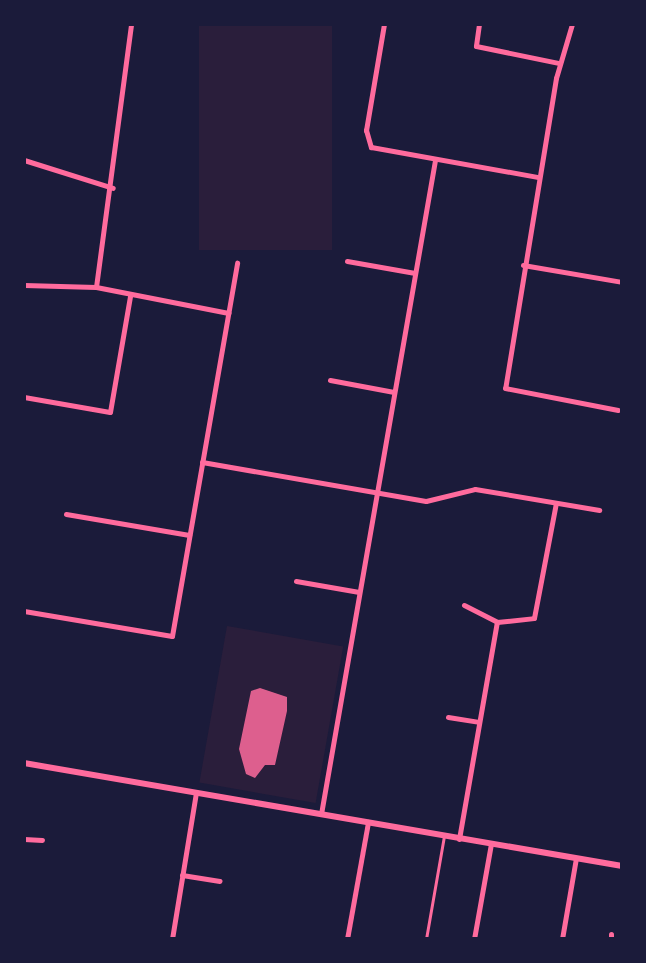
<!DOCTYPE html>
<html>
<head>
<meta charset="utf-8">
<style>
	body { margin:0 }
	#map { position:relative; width:646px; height:963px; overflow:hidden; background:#1b1b3a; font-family:Rubik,sans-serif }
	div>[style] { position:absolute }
	.green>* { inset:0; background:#2a1e3b; transform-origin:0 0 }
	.building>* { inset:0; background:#dd5f8e }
	.service>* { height:3px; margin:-1.5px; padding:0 1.5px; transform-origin:1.5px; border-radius:1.5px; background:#ff6b9d }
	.minor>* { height:5px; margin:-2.5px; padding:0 2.5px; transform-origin:2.5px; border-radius:2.5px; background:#ff6b9d }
	.tertiary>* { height:6px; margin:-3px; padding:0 3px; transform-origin:3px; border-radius:3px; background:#ff6b9d }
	span { translate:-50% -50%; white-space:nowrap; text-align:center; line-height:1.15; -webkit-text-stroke:6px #1b1b3a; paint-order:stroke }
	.frame { position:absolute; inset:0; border:26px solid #1b1b3a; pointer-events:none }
</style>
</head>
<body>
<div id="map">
	<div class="green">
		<div style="left:199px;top:24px;width:133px;height:226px"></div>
		<div style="left:227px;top:626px;width:118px;height:159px;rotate:10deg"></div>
	</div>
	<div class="building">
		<div style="clip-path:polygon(260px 688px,287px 697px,287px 711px,275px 765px,265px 765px,255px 778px,246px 774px,239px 749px,251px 691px)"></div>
	</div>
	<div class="service">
		<div style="left:426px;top:939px;width:105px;rotate:-80.1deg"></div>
	</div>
	<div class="minor">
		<div style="left:384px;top:24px;width:108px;rotate:99.6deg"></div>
		<div style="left:366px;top:130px;width:18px;rotate:74deg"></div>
		<div style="left:371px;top:147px;width:170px;rotate:10.2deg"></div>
		<div style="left:479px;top:24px;width:22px;rotate:98deg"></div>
		<div style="left:476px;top:46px;width:85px;rotate:11.6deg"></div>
		<div style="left:572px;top:24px;width:56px;rotate:106.5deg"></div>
		<div style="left:556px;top:78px;width:314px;rotate:99.3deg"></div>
		<div style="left:505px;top:388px;width:115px;rotate:11deg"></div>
		<div style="left:24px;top:160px;width:93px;rotate:17.5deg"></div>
		<div style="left:347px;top:261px;width:69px;rotate:10deg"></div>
		<div style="left:523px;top:265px;width:100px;rotate:9.7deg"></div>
		<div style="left:24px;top:285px;width:72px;rotate:1.6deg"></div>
		<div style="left:96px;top:287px;width:135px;rotate:11.1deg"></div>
		<div style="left:96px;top:287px;width:265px;rotate:-82.4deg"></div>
		<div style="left:330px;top:380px;width:65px;rotate:10.6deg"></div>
		<div style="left:24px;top:397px;width:87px;rotate:9.9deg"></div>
		<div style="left:110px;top:412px;width:118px;rotate:-80.2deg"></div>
		<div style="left:202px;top:462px;width:227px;rotate:9.9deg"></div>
		<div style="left:426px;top:501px;width:50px;rotate:-13.8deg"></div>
		<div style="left:475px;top:489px;width:126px;rotate:9.6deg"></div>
		<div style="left:66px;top:514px;width:125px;rotate:9.7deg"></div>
		<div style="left:296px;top:581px;width:64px;rotate:9.9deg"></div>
		<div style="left:464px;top:605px;width:37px;rotate:27deg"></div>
		<div style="left:497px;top:622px;width:37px;rotate:-6deg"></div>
		<div style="left:534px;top:618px;width:117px;rotate:-79.2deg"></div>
		<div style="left:24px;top:611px;width:150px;rotate:9.6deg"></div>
		<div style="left:172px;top:636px;width:379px;rotate:-80.1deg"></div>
		<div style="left:448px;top:717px;width:31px;rotate:9deg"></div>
		<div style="left:321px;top:814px;width:664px;rotate:-80.11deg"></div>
		<div style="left:24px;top:839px;width:18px;rotate:3deg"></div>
		<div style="left:459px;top:839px;width:220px;rotate:-80.1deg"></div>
		<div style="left:182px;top:875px;width:38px;rotate:9deg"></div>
		<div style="left:87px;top:939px;width:25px"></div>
		<div style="left:172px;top:939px;width:148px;rotate:-80.7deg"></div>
		<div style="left:347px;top:939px;width:119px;rotate:-79.8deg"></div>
		<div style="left:474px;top:939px;width:97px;rotate:-79.9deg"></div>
		<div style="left:562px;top:939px;width:82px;rotate:-80.2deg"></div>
		<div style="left:611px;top:939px;width:5px;rotate:-90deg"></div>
	</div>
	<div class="tertiary">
		<div style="left:24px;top:763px;width:607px;rotate:9.77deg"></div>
	</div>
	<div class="frame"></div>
</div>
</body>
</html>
